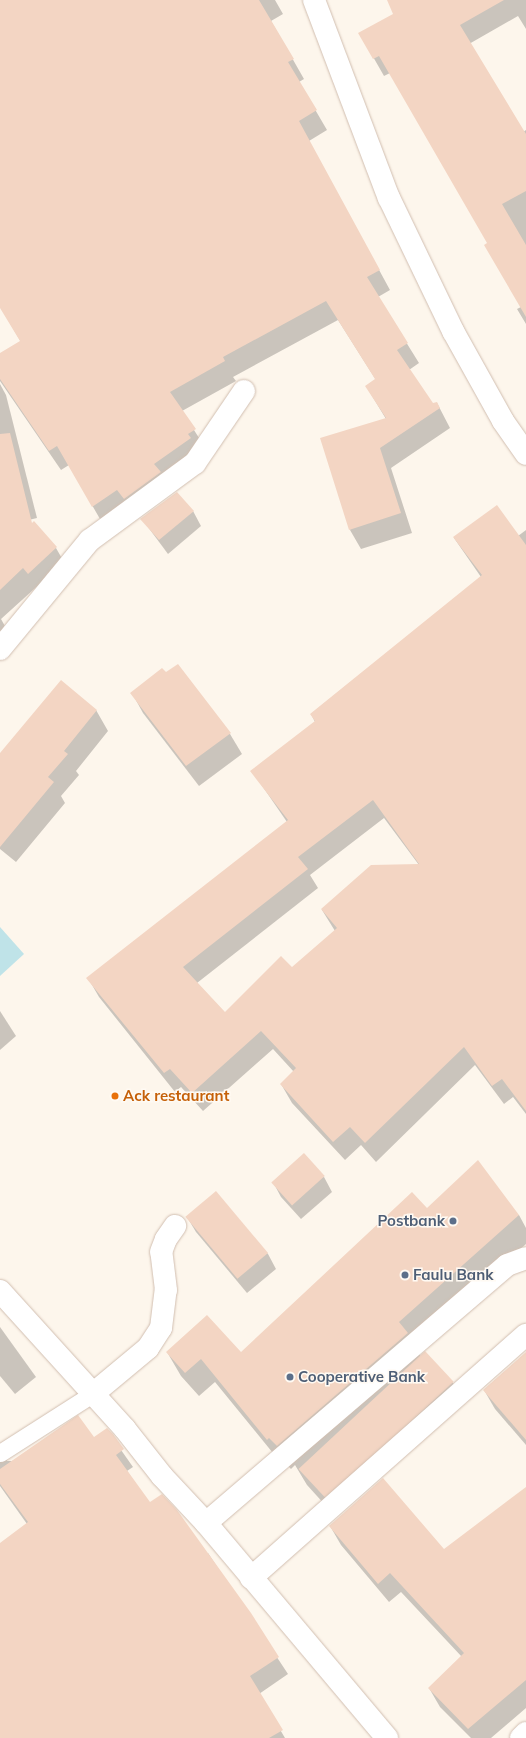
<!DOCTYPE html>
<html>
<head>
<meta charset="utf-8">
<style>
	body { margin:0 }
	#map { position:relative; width:526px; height:1738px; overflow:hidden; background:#fdf6ec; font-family:Mulish,sans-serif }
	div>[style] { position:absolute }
	.water>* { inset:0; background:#bfe3e8 }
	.shadow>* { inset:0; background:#0003 }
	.building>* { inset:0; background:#f3d5c3; transform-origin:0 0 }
	.roads { filter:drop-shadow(0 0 1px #d1beb0) drop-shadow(0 0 1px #d1beb0) }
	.service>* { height:17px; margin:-8.5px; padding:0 8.5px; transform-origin:8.5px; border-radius:8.5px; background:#fff }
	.minor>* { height:22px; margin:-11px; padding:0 11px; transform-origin:11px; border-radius:11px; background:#fff }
	.tertiary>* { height:22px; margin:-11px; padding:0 11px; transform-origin:11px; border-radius:11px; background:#fff }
	.dots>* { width:11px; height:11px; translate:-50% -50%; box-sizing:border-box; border:2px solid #fffaf3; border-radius:50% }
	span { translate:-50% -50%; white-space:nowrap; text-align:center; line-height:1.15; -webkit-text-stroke:3px #fffaf3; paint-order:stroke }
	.food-label { font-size:15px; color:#c56008; font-weight:700 }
	.left { translate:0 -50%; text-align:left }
	.service-label { font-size:15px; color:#4e5e75; font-weight:700 }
	.right { translate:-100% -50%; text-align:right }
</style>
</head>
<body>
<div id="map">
	<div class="water">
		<div style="clip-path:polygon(0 927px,24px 954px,0 976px)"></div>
	</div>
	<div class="shadow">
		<div style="clip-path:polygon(0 0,275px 0,283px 14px,271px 21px,304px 79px,299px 82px,327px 130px,309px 141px,390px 290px,378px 297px,419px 363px,409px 370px,432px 404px,437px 403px,450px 428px,391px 468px,412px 533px,361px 549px,350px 530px,386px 419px,366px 386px,376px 380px,338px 320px,233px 377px,236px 381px,182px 411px,206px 449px,104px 526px,69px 465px,61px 470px,0 381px,0 354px,21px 342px,0 306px)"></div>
		<div style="clip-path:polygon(413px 0,526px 0,526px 29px,518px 16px,469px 44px,523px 132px,526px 130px,526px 324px,517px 309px,521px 307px,489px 243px,390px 73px,384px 76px,360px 34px,395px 15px)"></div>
		<div style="clip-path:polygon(0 384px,6px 395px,37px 518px,0 527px)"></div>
		<div style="clip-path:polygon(193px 511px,201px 526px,168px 554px,142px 519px)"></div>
		<div style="clip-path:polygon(evenodd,526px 530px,526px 1114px,513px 1097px,504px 1104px,475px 1065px,376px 1162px,361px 1145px,345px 1160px,292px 1103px,281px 1084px,294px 1072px,273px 1049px,203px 1111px,181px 1087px,175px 1092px,99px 997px,88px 978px,287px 822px,252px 771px,315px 722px,311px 714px,481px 577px,454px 538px,518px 536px,526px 530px,384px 818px,419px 865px,322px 910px,335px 931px,292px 969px,225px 1013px,197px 983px,318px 888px,310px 875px,384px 818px)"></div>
		<div style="clip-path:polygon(56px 548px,64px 562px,1px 619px,6px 628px,0 634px,0 553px)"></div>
		<div style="clip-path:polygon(132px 693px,230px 734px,242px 754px,199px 786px,143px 713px)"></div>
		<div style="clip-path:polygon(96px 710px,108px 731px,76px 771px,79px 775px,61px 796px,65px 803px,16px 862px,0 849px,0 755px)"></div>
		<div style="clip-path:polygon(0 1011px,16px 1036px,0 1050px)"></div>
		<div style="clip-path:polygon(324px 1177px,332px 1192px,301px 1219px,281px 1197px,273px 1182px)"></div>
		<div style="clip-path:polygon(216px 1193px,268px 1254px,276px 1269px,247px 1293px,196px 1232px,187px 1217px)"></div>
		<div style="clip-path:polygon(427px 1209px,519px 1215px,526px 1228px,526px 1244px,414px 1344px,421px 1357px,453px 1383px,465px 1403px,336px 1517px,307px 1485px,295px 1465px,291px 1469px,283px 1461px,281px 1463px,215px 1382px,199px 1396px,181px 1376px,167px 1352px,241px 1353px)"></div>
		<div style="clip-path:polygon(0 1327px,36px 1377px,15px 1394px,0 1376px)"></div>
		<div style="clip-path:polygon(526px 1353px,526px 1445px,495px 1409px,484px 1390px)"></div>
		<div style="clip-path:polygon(107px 1430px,133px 1467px,127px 1471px,150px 1504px,206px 1554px,208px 1553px,288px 1674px,259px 1694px,285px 1738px,0 1738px,0 1544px,27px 1524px,0 1486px,0 1448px,7px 1461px,12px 1461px,94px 1438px)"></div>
		<div style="clip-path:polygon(526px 1488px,526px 1708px,491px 1738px,471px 1738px,440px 1707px,429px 1688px,462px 1657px,401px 1592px,389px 1602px,341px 1545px,330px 1526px,444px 1550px)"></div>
	</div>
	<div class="building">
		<div style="clip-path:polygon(0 0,259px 0,294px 59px,288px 62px,317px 110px,299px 121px,380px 270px,367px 277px,408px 343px,397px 350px,433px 403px,437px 402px,440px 408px,380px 448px,401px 513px,349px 530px,320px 438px,386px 418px,365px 386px,375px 379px,326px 301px,223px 357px,225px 361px,170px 392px,196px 429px,188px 434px,191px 438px,154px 464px,161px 472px,124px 499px,117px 490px,92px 507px,57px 446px,49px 451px,0 379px,0 353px,20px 341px,0 308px)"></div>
		<div style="clip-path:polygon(387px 0,504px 0,460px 25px,526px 134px,526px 191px,502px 204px,526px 245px,526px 317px,484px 245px,487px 243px,379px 56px,373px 59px,358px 33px,393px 14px)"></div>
		<div style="clip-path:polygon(10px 433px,32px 523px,34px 521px,57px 547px,28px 574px,23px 568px,0 590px,0 434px)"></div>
		<div style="clip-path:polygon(177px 492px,194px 511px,159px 540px,140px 519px)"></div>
		<div style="clip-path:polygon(evenodd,497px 505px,526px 545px,526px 1111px,502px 1079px,492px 1086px,464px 1047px,365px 1143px,350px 1127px,333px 1142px,280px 1084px,296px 1068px,261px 1031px,192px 1093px,170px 1069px,164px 1073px,86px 978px,288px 820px,250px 771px,315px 721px,310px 714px,482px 575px,453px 537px,497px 505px,373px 800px,419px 864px,371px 865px,321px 909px,337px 928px,292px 967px,281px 956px,225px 1012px,183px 967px,308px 869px,298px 857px,373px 800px)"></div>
		<div style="clip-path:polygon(178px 664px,231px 733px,186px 766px,130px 693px,162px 668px,166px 672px)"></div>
		<div style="clip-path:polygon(61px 680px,97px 710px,64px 751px,68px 754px,48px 777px,54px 782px,0 847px,0 753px)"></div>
		<div style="left:304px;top:1153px;width:31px;height:44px;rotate:48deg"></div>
		<div style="clip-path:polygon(478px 1160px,519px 1215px,399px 1322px,408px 1333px,277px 1446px,269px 1438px,267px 1440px,201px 1359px,185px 1373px,166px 1352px,207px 1315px,241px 1352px,412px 1192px,427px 1208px)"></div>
		<div style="left:216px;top:1191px;width:81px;height:40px;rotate:50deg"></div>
		<div style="left:425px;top:1351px;width:42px;height:173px;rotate:47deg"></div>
		<div style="clip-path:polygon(526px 1352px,526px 1440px,483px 1390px)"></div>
		<div style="clip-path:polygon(78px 1415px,94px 1437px,107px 1428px,113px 1434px,124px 1449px,116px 1455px,150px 1502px,162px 1494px,177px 1510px,251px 1613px,279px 1657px,250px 1676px,283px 1730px,269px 1738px,0 1738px,0 1543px,28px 1522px,0 1484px,0 1469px)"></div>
		<div style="clip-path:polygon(383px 1478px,444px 1549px,526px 1487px,526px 1680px,468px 1729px,428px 1688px,464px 1653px,390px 1573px,378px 1584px,329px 1526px)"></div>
	</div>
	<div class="roads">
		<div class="service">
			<div style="left:0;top:1453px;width:112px;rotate:-32.6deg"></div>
		</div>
		<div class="minor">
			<div style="left:314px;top:0;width:212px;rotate:69.3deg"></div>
			<div style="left:389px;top:198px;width:148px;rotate:64.3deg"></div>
			<div style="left:453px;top:331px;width:103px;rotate:60.9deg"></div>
			<div style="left:503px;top:421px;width:40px;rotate:55.1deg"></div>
			<div style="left:0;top:649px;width:141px;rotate:-50.5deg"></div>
			<div style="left:90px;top:540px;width:130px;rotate:-36.3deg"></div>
			<div style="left:195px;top:463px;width:87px;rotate:-55.8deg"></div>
			<div style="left:94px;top:1393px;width:70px;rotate:-39.8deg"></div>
			<div style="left:148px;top:1348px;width:24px;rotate:-57deg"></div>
			<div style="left:161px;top:1328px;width:38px;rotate:-83deg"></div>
			<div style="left:166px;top:1290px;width:38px;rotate:-97deg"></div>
			<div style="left:161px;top:1252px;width:14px;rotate:-69deg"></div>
			<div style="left:166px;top:1239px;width:16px;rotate:-55deg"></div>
			<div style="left:206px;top:1523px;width:396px;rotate:-40.6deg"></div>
			<div style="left:507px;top:1265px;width:20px;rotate:-20deg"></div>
			<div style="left:251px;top:1578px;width:367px;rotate:-41.5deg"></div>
			<div style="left:521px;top:1738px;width:7px;rotate:-45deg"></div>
		</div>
		<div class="tertiary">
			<div style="left:0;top:1291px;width:186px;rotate:47.8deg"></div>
			<div style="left:125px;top:1429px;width:60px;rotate:51.8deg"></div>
			<div style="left:162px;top:1476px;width:64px;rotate:46.9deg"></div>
			<div style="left:206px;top:1523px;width:281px;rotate:49.9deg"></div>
		</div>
	</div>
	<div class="dots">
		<div style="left:115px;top:1096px;background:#e8710a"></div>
		<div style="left:453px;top:1221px;background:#5c6f8a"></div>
		<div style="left:405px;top:1275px;background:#5c6f8a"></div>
		<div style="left:290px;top:1377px;background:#5c6f8a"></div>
	</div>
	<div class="food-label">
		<span class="left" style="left:123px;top:1096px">Ack restaurant</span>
	</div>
	<div class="service-label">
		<span class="right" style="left:445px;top:1221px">Postbank</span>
		<span class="left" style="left:413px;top:1275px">Faulu Bank</span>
		<span class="left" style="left:298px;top:1377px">Cooperative Bank</span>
	</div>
</div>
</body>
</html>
